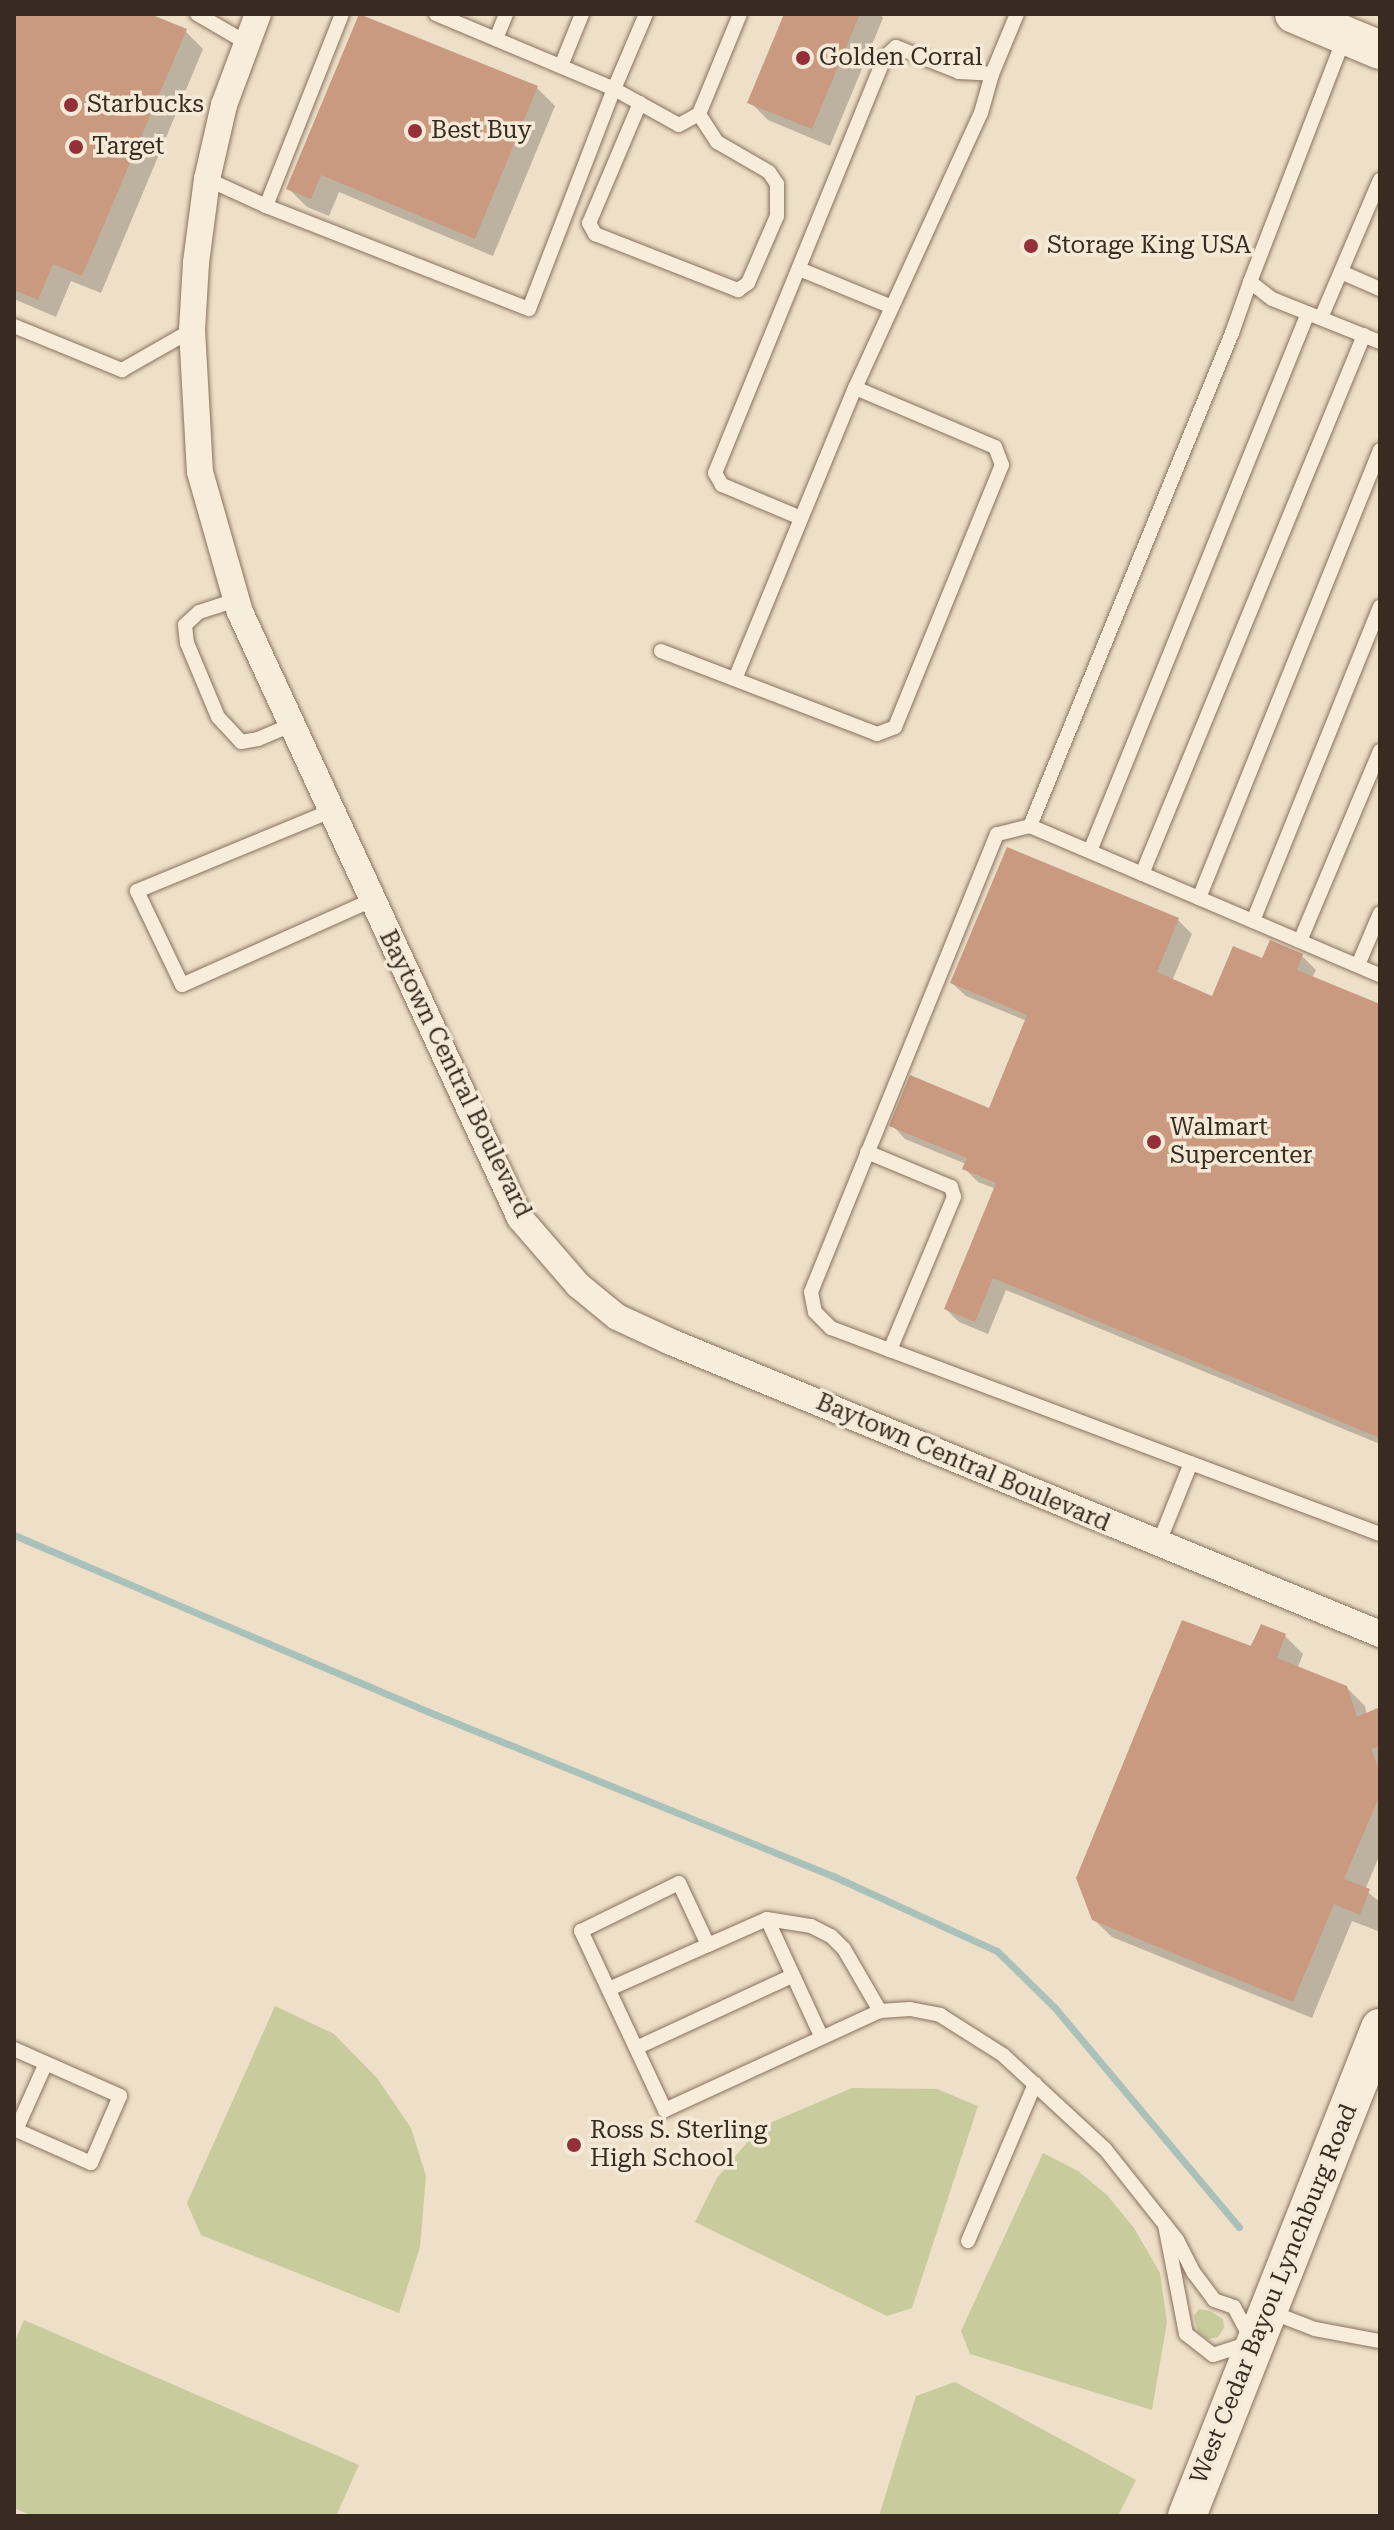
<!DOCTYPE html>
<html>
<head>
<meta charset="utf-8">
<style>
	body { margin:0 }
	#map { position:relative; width:1394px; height:2530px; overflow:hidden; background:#eddfc8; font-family:"Roboto Serif",serif }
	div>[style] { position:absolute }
	.green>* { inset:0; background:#c8cb9c }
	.shadow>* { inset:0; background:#0003 }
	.stream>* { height:7px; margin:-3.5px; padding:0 3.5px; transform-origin:3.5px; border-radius:3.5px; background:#a9c1b8 }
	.building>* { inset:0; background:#c99a80 }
	.roads { filter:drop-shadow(0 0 2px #88725e) drop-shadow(0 0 2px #88725e) }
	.service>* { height:14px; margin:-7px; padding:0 7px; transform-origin:7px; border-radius:7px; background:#f8eddb }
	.minor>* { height:26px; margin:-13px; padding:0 13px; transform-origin:13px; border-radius:13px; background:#f8eddb }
	.secondary>* { height:38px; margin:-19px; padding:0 19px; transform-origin:19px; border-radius:19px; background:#f8eddb }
	.dots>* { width:22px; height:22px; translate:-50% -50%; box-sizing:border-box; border:4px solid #f4ead7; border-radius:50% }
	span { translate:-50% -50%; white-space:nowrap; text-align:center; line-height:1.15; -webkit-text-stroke:7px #f4ead7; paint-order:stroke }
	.poi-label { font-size:24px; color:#392b21 }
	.left { translate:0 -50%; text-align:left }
	.street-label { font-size:24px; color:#392b21 }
	.frame { position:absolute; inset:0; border:16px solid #392b21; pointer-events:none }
</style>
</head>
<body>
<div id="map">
	<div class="green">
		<div style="clip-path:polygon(275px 2006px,334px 2034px,377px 2078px,411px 2128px,426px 2176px,420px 2247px,399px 2313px,201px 2235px,187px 2203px)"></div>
		<div style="clip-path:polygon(852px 2088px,937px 2089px,978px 2106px,912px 2308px,887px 2316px,695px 2222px,717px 2178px,760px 2127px)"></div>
		<div style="clip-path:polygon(1043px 2153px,1078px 2171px,1107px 2195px,1134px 2228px,1160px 2273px,1167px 2322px,1152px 2410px,970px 2354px,961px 2331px)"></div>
		<div style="clip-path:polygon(1199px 2309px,1210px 2311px,1223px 2319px,1224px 2328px,1218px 2337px,1208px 2339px,1198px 2332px,1194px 2316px)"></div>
		<div style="clip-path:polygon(24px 2320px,359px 2465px,336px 2516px,33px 2516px,14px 2508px,14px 2343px)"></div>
		<div style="clip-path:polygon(955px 2382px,1136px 2480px,1118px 2516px,879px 2516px,916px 2396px)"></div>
	</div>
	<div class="shadow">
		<div style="clip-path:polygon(14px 14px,145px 14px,185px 31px,203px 49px,101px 293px,71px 281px,56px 317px,14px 299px)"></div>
		<div style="clip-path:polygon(786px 14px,880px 14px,883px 18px,830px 146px,768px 120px,750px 102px)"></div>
		<div style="clip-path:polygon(361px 15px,537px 88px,555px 106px,493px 256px,339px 192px,329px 216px,307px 207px,289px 189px)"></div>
		<div style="clip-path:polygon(1008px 850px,1178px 920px,1192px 934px,1172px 981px,1213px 998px,1263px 960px,1302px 956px,1316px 970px,1312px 978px,1380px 1006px,1380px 1444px,1006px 1290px,988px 1334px,959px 1322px,946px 1309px,996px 1189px,978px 1182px,964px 1168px,966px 1164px,905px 1139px,892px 1125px,990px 1111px,1027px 1021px,966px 996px,952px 983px)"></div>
		<div style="clip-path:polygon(1262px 1626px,1285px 1636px,1303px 1654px,1297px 1669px,1346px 1687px,1365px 1706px,1367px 1715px,1380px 1710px,1380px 1854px,1365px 1890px,1380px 1902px,1380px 1926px,1378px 1931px,1352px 1921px,1312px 2018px,1112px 1937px,1093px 1919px)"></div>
	</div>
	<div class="stream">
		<div style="left:14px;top:1535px;width:457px;rotate:23.1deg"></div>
		<div style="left:434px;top:1714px;width:431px;rotate:22.1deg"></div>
		<div style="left:833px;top:1876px;width:180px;rotate:24.6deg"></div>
		<div style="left:997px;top:1951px;width:81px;rotate:44.5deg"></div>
		<div style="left:1055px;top:2008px;width:286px;rotate:50deg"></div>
	</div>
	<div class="building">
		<div style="clip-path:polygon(14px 14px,150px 14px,187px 29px,82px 276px,53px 264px,38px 300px,14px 290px)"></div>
		<div style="clip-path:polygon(359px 14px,538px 86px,475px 239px,321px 175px,311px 199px,286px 189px)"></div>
		<div style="clip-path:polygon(784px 14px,860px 14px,812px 129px,747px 103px)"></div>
		<div style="clip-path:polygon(1007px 847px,1179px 918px,1157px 972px,1212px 996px,1233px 946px,1262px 958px,1270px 940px,1303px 954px,1297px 970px,1380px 1004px,1380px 1438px,993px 1278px,975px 1322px,944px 1309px,996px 1183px,962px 1169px,967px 1158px,889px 1126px,910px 1075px,989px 1108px,1027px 1015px,950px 983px)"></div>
		<div style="clip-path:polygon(1182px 1620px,1251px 1646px,1261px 1624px,1286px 1634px,1277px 1658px,1347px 1686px,1357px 1717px,1380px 1707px,1380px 1746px,1371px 1749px,1380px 1772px,1380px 1795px,1344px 1879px,1370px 1889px,1360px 1915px,1334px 1904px,1293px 2002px,1092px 1920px,1076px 1878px)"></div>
	</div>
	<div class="roads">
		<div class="service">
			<div style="left:197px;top:14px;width:58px;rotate:30.1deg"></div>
			<div style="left:436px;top:14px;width:193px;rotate:22.8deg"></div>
			<div style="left:614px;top:89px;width:82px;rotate:-66.9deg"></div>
			<div style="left:496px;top:39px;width:27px;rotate:-68deg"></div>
			<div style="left:561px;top:66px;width:56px;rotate:-68deg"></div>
			<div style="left:640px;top:103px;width:130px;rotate:113deg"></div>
			<div style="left:589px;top:223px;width:13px;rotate:61deg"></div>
			<div style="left:595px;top:234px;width:154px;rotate:21.4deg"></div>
			<div style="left:738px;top:290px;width:12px;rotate:-35deg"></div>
			<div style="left:748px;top:283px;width:73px;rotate:-66.6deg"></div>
			<div style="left:777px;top:216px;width:32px;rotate:-90deg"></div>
			<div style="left:777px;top:184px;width:14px;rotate:-124deg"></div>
			<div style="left:769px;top:172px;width:60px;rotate:-150deg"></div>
			<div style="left:717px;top:142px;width:33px;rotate:-123deg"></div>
			<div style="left:207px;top:179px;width:65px;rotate:24.6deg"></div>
			<div style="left:266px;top:206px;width:282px;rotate:21.4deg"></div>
			<div style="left:529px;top:309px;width:236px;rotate:-68.9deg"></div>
			<div style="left:614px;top:89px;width:74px;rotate:29deg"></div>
			<div style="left:679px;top:125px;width:23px;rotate:-29deg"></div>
			<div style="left:699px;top:114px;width:108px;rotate:-67.7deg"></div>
			<div style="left:266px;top:206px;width:206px;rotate:-68.4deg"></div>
			<div style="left:799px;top:269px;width:100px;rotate:22.2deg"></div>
			<div style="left:1341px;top:272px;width:43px;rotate:23.6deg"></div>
			<div style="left:1250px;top:282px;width:264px;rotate:-68.9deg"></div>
			<div style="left:1321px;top:318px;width:150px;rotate:-66.9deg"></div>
			<div style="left:14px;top:326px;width:117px;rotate:22.2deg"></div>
			<div style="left:122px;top:370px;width:81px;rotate:-29.7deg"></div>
			<div style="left:1380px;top:342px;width:116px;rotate:-158.3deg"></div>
			<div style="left:1272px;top:299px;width:28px;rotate:-142deg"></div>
			<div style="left:1250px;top:282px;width:54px;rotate:109.4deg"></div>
			<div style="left:1232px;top:333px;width:533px;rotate:112.28deg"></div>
			<div style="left:1030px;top:826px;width:380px;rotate:23.1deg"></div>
			<div style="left:801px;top:518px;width:86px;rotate:-157.3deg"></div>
			<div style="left:722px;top:485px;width:14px;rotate:-120deg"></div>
			<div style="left:715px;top:473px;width:448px;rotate:-67.8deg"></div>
			<div style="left:884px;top:58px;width:16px;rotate:-43deg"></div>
			<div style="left:896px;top:47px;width:68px;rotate:21.6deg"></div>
			<div style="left:959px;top:72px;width:33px;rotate:3deg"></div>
			<div style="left:236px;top:600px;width:39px;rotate:162deg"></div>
			<div style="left:199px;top:612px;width:19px;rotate:137deg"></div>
			<div style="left:185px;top:625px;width:18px;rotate:84deg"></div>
			<div style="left:187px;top:643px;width:80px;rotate:67.3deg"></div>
			<div style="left:218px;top:717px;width:34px;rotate:47deg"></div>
			<div style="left:241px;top:742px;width:17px;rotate:-10deg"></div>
			<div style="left:258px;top:739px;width:36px;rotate:-23deg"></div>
			<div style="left:661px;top:651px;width:231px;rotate:21deg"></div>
			<div style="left:877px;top:734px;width:19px;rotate:-21deg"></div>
			<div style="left:895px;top:727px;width:283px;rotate:-67.8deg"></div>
			<div style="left:1002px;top:465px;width:19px;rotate:-111deg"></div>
			<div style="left:995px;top:447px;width:152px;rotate:-157.1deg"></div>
			<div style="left:735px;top:679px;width:315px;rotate:-67.6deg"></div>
			<div style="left:855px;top:388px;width:302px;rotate:-65.4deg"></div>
			<div style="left:981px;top:113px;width:41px;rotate:-74.2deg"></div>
			<div style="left:992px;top:74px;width:65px;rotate:-67.4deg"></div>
			<div style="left:331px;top:811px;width:210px;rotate:157.6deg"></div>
			<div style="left:137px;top:891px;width:104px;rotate:64.4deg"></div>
			<div style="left:182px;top:985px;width:208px;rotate:-24.1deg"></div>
			<div style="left:1030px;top:826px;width:34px;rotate:166deg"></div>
			<div style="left:997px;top:834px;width:494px;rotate:112.1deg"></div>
			<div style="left:811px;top:1292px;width:20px;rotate:79deg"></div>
			<div style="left:815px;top:1312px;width:23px;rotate:45deg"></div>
			<div style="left:831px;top:1328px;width:586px;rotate:20.57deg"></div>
			<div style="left:1090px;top:851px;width:580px;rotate:-67.94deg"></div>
			<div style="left:1142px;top:874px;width:583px;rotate:-67.61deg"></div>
			<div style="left:1199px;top:898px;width:483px;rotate:-68deg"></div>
			<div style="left:1253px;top:921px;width:339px;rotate:-68deg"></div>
			<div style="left:1300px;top:941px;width:206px;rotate:-67.2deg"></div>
			<div style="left:1358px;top:965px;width:56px;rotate:-67.1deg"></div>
			<div style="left:867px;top:1152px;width:91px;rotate:22.6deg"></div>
			<div style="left:951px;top:1187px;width:10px;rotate:73deg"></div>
			<div style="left:954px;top:1197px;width:166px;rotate:112.7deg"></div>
			<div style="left:1158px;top:1545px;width:88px;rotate:-68.1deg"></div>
			<div style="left:679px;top:1883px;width:68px;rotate:64.9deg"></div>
			<div style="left:708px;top:1945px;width:64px;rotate:-23.8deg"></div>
			<div style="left:767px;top:1919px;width:45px;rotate:9deg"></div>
			<div style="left:811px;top:1926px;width:22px;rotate:27deg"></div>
			<div style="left:831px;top:1936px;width:18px;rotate:45deg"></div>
			<div style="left:844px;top:1949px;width:72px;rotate:59.9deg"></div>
			<div style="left:880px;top:2011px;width:237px;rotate:155.3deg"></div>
			<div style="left:665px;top:2110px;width:198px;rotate:-115.1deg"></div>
			<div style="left:581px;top:1931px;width:109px;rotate:-26.1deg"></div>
			<div style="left:767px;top:1919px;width:129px;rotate:65.2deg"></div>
			<div style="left:609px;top:1989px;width:108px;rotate:-24deg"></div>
			<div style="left:880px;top:2011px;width:30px;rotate:-4deg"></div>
			<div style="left:910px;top:2009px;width:31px;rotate:11deg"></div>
			<div style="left:940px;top:2015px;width:75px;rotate:32.4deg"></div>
			<div style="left:1003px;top:2055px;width:139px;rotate:42.7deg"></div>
			<div style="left:1105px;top:2149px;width:116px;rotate:51.6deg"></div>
			<div style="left:1177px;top:2240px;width:37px;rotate:63deg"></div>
			<div style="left:1194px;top:2273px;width:34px;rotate:53deg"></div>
			<div style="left:1214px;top:2300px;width:21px;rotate:19deg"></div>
			<div style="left:1234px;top:2307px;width:40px;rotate:62deg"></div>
			<div style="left:1253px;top:2342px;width:42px;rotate:162deg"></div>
			<div style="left:1213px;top:2355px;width:34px;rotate:-142deg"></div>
			<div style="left:1186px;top:2334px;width:111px;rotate:-100.9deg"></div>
			<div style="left:636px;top:2048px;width:172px;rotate:-24.8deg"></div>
			<div style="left:14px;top:2049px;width:116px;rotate:23.9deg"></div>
			<div style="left:120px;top:2096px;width:73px;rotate:113.4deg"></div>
			<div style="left:91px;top:2163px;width:84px;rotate:-156.2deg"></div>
			<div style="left:16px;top:2130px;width:73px;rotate:-65.9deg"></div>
			<div style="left:968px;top:2241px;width:171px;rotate:-66.9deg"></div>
			<div style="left:1271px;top:2312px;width:47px;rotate:21.1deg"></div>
			<div style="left:1315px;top:2329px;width:66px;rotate:10.5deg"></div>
		</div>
		<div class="minor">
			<div style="left:258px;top:14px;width:97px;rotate:110.5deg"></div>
			<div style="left:224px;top:105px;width:76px;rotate:102.9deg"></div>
			<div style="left:207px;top:179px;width:85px;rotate:97.5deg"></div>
			<div style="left:196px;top:263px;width:67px;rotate:93.4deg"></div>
			<div style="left:192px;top:330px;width:142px;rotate:86.8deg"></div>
			<div style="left:200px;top:472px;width:146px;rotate:74.1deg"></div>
			<div style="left:240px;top:612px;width:668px;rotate:65.2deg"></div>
			<div style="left:520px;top:1218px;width:89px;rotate:49.1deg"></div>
			<div style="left:578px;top:1285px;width:50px;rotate:39.4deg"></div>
			<div style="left:617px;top:1317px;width:60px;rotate:24.8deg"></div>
			<div style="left:671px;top:1342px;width:767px;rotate:22.38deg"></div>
		</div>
		<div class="secondary">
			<div style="left:1294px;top:14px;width:93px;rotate:22.7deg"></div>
			<div style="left:1187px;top:2516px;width:525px;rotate:-68.42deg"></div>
		</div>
	</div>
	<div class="dots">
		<div style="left:803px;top:58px;background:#943037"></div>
		<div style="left:71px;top:105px;background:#943037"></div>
		<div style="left:415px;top:131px;background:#943037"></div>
		<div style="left:76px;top:147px;background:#943037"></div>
		<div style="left:1031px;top:246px;background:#943037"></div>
		<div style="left:1154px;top:1142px;background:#943037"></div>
		<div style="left:574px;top:2145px;background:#943037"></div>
	</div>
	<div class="poi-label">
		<span class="left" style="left:819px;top:58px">Golden Corral</span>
		<span class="left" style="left:87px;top:105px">Starbucks</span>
		<span class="left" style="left:431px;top:131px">Best Buy</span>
		<span class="left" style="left:92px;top:147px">Target</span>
		<span class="left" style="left:1047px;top:246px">Storage King USA</span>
		<span class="left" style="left:1170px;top:1142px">Walmart<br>Supercenter</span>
		<span class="left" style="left:590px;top:2145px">Ross S. Sterling<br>High School</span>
	</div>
	<div class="street-label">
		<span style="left:455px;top:1074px;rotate:64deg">Baytown Central Boulevard</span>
		<span style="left:963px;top:1463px;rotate:23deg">Baytown Central Boulevard</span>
		<span style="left:1274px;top:2294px;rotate:-68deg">West Cedar Bayou Lynchburg Road</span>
	</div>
	<div class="frame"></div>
</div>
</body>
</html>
